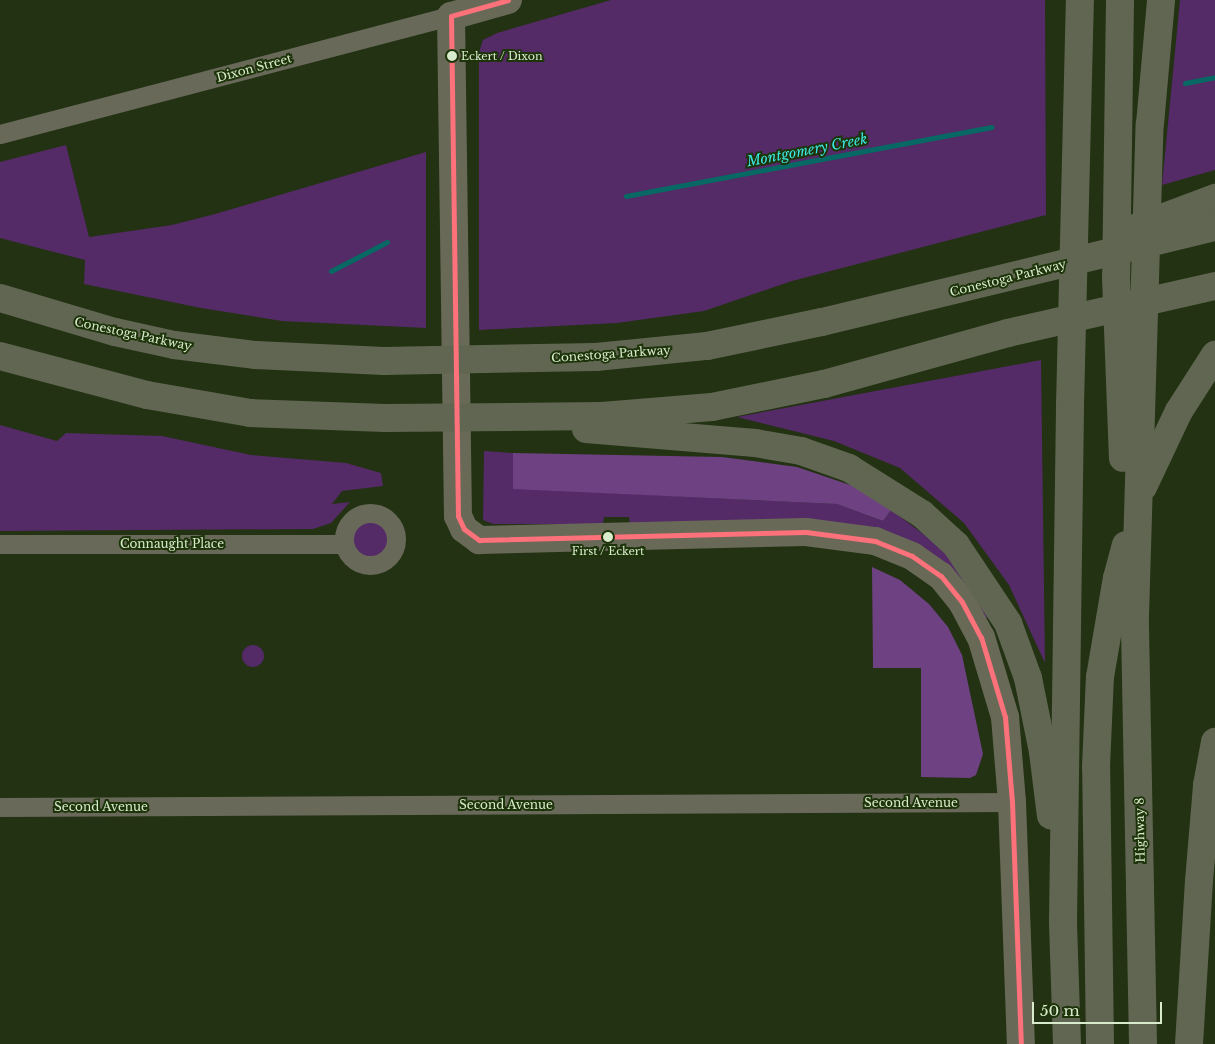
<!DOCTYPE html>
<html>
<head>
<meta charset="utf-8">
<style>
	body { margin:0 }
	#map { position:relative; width:1215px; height:1044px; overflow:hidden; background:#223212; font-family:"Libre Baskerville",serif }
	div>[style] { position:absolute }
	.green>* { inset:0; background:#542a67 }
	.round { border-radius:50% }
	.forest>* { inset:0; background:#6e4183 }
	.stream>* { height:5px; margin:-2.5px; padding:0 2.5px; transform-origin:2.5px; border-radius:2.5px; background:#076864 }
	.street>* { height:19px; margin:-9.5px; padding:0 9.5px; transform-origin:9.5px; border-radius:9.5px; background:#69695a }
	.street>.ring { margin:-9.5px; padding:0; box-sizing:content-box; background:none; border:19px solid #69695a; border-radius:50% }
	.secondary>* { height:28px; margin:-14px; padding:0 14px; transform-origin:14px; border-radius:14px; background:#696958 }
	.highway>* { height:28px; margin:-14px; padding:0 14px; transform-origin:14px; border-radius:14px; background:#616652 }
	.bus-1>* { height:5px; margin:-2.5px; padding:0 2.5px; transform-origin:2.5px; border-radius:2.5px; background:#fc717a }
	.dots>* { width:14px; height:14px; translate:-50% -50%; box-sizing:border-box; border:2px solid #1d3309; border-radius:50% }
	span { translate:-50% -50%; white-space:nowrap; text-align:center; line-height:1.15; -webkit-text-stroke:4px #1d3309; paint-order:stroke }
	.bus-label { font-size:11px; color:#d9ebcd }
	.left { translate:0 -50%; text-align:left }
	.street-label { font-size:12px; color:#d9ebcd }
	.water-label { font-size:14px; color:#3de8e5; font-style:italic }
	.scale { position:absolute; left:1032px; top:1002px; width:130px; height:22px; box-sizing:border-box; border:2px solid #d9ebcd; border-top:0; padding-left:6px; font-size:15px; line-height:18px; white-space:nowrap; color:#d9ebcd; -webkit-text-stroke:4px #1d3309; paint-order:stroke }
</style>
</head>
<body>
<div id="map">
	<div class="green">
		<div style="clip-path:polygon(611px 0,1045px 0,1046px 215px,792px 281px,704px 311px,617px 323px,479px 330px,479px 52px,483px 40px,497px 33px)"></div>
		<div style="clip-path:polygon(1180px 0,1215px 0,1215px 170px,1162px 185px)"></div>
		<div style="clip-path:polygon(66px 145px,89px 237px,172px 225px,215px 214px,426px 152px,426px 328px,282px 321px,201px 308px,84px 284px,85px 260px,0 238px,0 162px)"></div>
		<div style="clip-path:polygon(1041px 360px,1045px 663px,1009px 585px,964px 523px,900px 468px,834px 441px,737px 417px)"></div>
		<div style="clip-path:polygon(0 425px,57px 441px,66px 433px,162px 436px,251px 455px,346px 463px,381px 473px,383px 486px,342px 491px,332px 504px,350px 502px,331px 523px,313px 529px,0 531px)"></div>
		<div style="clip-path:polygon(484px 451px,513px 453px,513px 488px,837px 504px,883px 521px,891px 510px,946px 551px,989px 617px,983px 618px,915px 546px,630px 525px,629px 517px,604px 517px,603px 524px,493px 524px,483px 520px)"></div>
		<div class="round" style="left:350px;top:519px;width:40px;height:40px"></div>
		<div class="round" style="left:242px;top:645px;width:22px;height:22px"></div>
	</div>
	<div class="forest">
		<div style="clip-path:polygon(513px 453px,722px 457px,797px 467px,853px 486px,891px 510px,883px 521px,837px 504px,513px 489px)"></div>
		<div style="clip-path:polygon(872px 567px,900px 580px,929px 604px,948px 627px,962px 655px,983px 754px,976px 775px,970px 778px,921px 777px,921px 668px,873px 668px)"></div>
	</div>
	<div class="stream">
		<div style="left:1185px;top:83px;width:31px;rotate:-11deg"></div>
		<div style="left:626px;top:196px;width:372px;rotate:-10.7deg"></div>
		<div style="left:331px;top:271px;width:63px;rotate:-27.4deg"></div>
	</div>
	<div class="street">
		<div style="left:0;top:134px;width:466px;rotate:-14.7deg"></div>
		<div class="ring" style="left:344px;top:513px;width:33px;height:33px"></div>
		<div style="left:0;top:544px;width:344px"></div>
		<div style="left:0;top:807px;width:1012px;rotate:-0.28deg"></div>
	</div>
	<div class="secondary">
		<div style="left:508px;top:0;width:59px;rotate:164.3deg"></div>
		<div style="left:451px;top:16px;width:500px;rotate:89.2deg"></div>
		<div style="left:458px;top:516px;width:14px;rotate:65deg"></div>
		<div style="left:464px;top:529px;width:19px;rotate:36deg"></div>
		<div style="left:479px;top:540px;width:327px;rotate:-1.4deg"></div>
		<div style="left:806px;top:532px;width:70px;rotate:7.4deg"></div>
		<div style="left:875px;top:541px;width:40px;rotate:22deg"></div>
		<div style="left:912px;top:556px;width:35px;rotate:35deg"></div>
		<div style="left:941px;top:576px;width:33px;rotate:51deg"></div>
		<div style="left:962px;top:602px;width:40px;rotate:62deg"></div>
		<div style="left:981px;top:637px;width:84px;rotate:73.3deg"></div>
		<div style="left:1005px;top:717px;width:85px;rotate:85.3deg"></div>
		<div style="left:1012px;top:802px;width:242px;rotate:87.9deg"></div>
	</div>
	<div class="highway">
		<div style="left:1120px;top:0;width:277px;rotate:90.8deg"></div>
		<div style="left:1116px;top:277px;width:181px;rotate:87.8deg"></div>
		<div style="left:1132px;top:229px;width:89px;rotate:-20.5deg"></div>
		<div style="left:0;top:298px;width:120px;rotate:16.5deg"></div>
		<div style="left:115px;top:332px;width:60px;rotate:12.4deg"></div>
		<div style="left:174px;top:345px;width:83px;rotate:7deg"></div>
		<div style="left:256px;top:355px;width:128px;rotate:2.7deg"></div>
		<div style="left:384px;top:361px;width:212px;rotate:-1.1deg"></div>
		<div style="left:596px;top:357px;width:112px;rotate:-5.7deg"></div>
		<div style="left:707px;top:346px;width:117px;rotate:-11.8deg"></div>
		<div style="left:822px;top:322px;width:404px;rotate:-13.6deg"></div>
		<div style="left:0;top:356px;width:152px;rotate:14.9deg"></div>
		<div style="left:147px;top:395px;width:105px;rotate:9.9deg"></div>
		<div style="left:250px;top:413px;width:135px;rotate:2.1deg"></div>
		<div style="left:385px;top:418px;width:217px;rotate:-0.5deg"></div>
		<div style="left:602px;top:416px;width:110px;rotate:-4.7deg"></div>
		<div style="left:712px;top:407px;width:114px;rotate:-11.6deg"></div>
		<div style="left:824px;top:384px;width:191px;rotate:-15.5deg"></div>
		<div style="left:1008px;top:333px;width:212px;rotate:-12.8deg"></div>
		<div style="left:586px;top:429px;width:170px;rotate:4.7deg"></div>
		<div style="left:755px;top:443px;width:47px;rotate:9.9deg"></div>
		<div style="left:801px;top:451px;width:51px;rotate:19.5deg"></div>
		<div style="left:849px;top:468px;width:86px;rotate:32.2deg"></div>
		<div style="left:922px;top:514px;width:46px;rotate:42.4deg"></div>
		<div style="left:956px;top:545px;width:94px;rotate:56.3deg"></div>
		<div style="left:1008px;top:623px;width:59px;rotate:70deg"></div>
		<div style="left:1028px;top:678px;width:76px;rotate:78.5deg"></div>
		<div style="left:1043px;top:752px;width:64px;rotate:82.9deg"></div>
		<div style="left:1143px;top:487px;width:84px;rotate:-64.7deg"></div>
		<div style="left:1179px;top:411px;width:67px;rotate:-57.3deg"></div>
		<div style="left:1067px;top:1044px;width:122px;rotate:-91.9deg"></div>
		<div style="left:1063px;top:922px;width:517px;rotate:-89.22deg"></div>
		<div style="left:1070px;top:405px;width:405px;rotate:-88.6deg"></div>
		<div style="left:1100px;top:1044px;width:277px;rotate:-90.8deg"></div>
		<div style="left:1096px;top:767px;width:90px;rotate:-87.5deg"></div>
		<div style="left:1100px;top:677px;width:100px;rotate:-80.3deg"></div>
		<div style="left:1117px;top:578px;width:34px;rotate:-75deg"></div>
		<div style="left:1143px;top:1044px;width:428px;rotate:-91.1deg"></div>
		<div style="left:1135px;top:616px;width:492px;rotate:-88.3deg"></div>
		<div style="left:1150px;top:124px;width:124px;rotate:-84.9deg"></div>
		<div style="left:1189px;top:1044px;width:163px;rotate:-86.5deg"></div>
		<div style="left:1199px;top:881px;width:96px;rotate:-85.2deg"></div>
		<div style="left:1207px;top:785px;width:44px;rotate:-79.5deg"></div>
	</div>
	<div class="bus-1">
		<div style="left:508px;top:0;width:59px;rotate:164.3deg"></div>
		<div style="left:451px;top:16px;width:500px;rotate:89.2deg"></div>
		<div style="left:458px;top:516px;width:14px;rotate:65deg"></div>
		<div style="left:464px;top:529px;width:19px;rotate:36deg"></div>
		<div style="left:479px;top:540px;width:327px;rotate:-1.4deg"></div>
		<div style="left:806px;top:532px;width:70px;rotate:7.4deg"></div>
		<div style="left:875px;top:541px;width:40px;rotate:22deg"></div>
		<div style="left:912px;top:556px;width:35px;rotate:35deg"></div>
		<div style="left:941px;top:576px;width:33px;rotate:51deg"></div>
		<div style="left:962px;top:602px;width:40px;rotate:62deg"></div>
		<div style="left:981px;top:637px;width:84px;rotate:73.3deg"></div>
		<div style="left:1005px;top:717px;width:85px;rotate:85.3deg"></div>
		<div style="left:1012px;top:802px;width:242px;rotate:87.9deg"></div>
	</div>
	<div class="dots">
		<div style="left:452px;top:56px;background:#d9ebcd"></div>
		<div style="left:608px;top:537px;background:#d9ebcd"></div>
	</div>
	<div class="bus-label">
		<span class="left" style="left:461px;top:56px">Eckert / Dixon</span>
		<span style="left:608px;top:551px">First / Eckert</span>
	</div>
	<div class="street-label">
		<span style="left:254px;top:68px;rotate:-15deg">Dixon Street</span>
		<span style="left:1008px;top:278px;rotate:-14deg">Conestoga Parkway</span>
		<span style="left:133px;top:334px;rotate:12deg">Conestoga Parkway</span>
		<span style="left:611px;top:354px;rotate:-4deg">Conestoga Parkway</span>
		<span style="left:172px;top:544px">Connaught Place</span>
		<span style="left:911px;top:803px">Second Avenue</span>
		<span style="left:506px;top:805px">Second Avenue</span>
		<span style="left:101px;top:807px">Second Avenue</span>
		<span style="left:1140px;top:830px;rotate:-91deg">Highway 8</span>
	</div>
	<div class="water-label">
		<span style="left:807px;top:150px;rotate:-11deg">Montgomery Creek</span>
	</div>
	<div class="scale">50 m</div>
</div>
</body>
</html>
